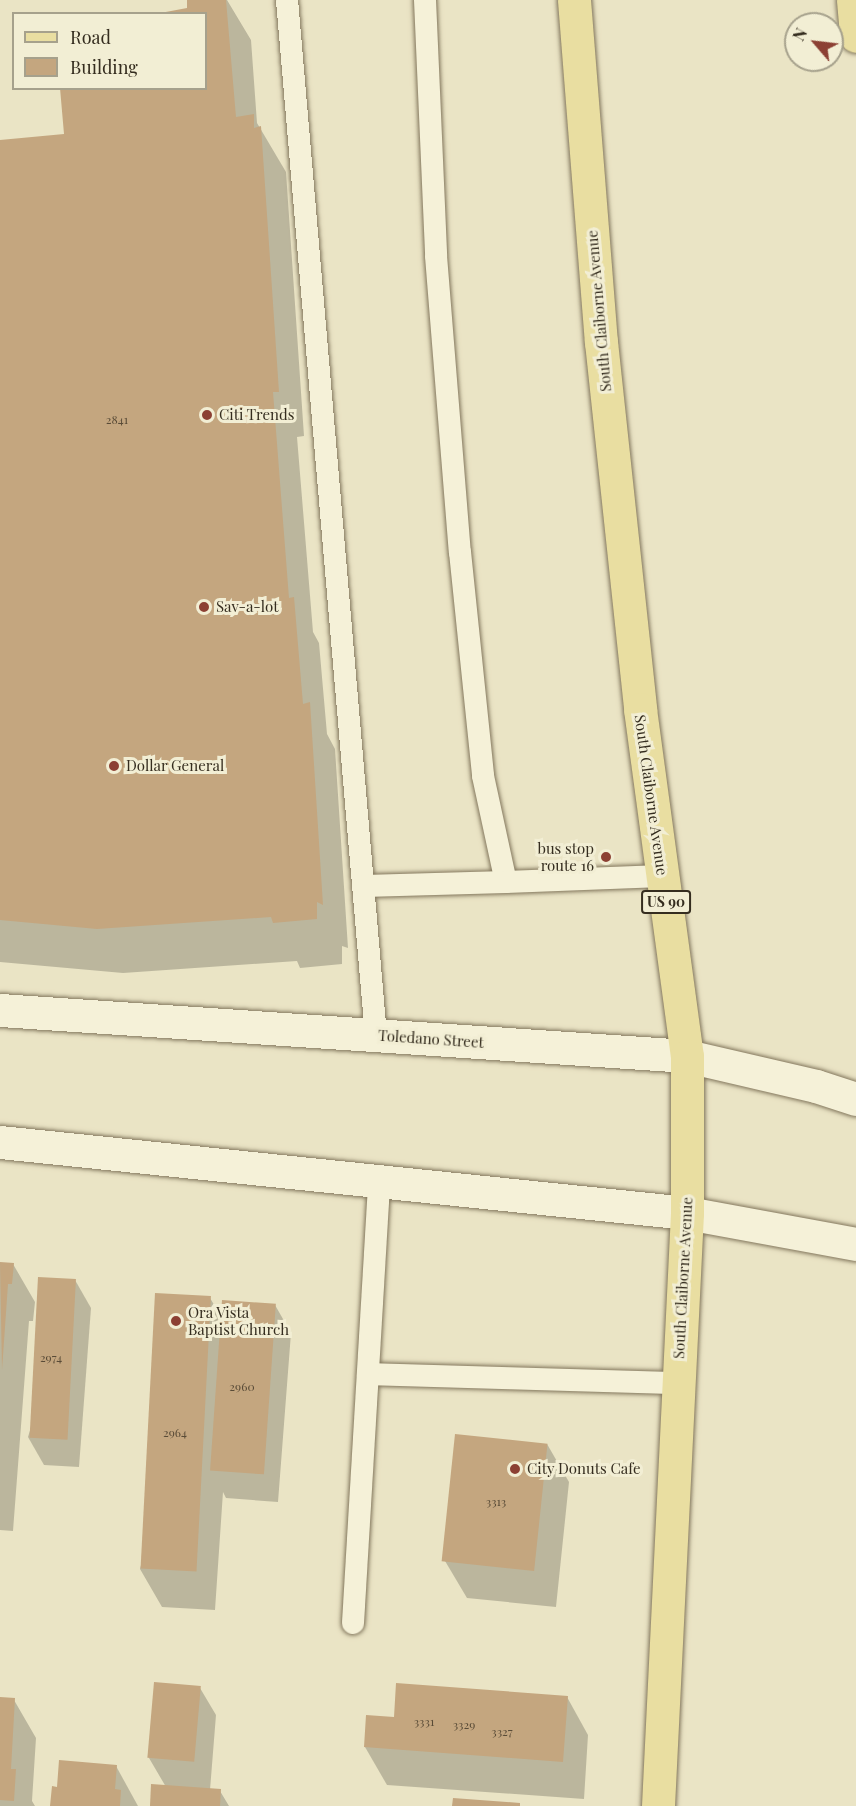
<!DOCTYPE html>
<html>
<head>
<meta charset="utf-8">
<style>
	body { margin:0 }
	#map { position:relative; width:856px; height:1806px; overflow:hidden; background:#eae4c5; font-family:"Playfair Display",serif }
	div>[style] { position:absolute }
	.shadow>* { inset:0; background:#0003 }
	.building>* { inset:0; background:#c4a67f; transform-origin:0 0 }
	.roads { filter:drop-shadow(0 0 2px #83775d) drop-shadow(0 0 2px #83775d) }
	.lane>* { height:22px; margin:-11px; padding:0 11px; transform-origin:11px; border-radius:11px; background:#f5f1d8 }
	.secondary>* { height:33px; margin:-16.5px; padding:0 16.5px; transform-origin:16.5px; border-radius:16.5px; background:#f5f1d8 }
	.primary>* { height:33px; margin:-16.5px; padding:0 16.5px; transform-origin:16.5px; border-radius:16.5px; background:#e9dea1 }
	.dots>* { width:16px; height:16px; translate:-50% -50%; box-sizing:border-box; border:3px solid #f2eed4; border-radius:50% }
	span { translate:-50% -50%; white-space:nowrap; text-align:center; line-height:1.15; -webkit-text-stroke:6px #f2eed4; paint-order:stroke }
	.number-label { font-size:12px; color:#594b37 }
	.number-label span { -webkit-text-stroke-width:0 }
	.shield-label span { padding:2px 4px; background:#f2eed4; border:2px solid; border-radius:4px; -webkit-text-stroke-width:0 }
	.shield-label { font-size:14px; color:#352d1f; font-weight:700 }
	.street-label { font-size:15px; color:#352d1f }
	.poi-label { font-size:15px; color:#352d1f }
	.left { translate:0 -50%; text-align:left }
	.right { translate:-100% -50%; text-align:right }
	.legend { position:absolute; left:12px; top:12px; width:195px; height:78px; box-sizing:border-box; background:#f2eed4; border:2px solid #a6a18c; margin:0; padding:8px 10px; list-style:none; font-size:18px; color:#352d1f }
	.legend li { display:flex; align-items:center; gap:12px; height:30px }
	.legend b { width:30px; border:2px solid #a6a18c }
	.north { position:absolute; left:784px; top:12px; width:60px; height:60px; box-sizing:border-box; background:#f2eed4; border:2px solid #a6a18c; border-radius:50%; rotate:298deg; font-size:16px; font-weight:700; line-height:24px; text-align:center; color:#352d1f }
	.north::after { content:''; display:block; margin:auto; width:21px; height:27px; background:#8c4033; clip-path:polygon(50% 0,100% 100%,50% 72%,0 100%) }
</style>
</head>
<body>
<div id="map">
	<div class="shadow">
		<div style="clip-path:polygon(189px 0,227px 0,251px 40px,257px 123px,286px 172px,304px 436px,297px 437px,313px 632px,319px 643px,327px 734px,335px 749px,348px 948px,342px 946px,342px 964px,300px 968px,297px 961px,123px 973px,0 962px,0 141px,65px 136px,206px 88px,206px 14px,155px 14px,189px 10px)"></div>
		<div style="clip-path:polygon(0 1263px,13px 1264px,35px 1302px,33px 1321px,29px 1321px,13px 1531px,0 1530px)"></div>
		<div style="clip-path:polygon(75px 1280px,91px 1308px,79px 1467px,44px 1465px,28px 1437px)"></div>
		<div style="clip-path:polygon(210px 1298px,222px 1318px,275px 1305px,291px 1333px,278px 1502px,226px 1498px,223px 1492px,215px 1610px,162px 1607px,140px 1569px)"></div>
		<div style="clip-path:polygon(547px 1444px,569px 1482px,556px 1607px,467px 1598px,445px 1561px)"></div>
		<div style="clip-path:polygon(200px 1688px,216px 1715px,210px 1790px,220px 1791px,229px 1806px,151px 1806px,166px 1787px,149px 1758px)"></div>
		<div style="clip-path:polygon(567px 1697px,588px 1735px,584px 1799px,387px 1785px,365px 1747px,395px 1719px)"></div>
		<div style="clip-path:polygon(0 1699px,14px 1700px,36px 1738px,32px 1801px,35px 1806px,0 1806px)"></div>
		<div style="clip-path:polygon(116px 1766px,138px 1806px,51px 1806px,58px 1789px)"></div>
	</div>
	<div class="building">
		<div style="clip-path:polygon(187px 0,226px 0,236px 117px,254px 114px,254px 128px,261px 126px,279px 392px,273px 392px,289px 598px,294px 597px,303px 704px,310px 702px,323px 905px,317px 902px,317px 919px,273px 923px,271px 917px,97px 929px,0 920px,0 140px,64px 134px,60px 88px,206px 88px,206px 14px,155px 14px,187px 8px)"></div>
		<div style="clip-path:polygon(0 1262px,14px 1263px,12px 1284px,8px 1284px,2px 1370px)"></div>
		<div style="left:38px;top:1277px;width:38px;height:161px;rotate:3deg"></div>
		<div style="left:155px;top:1293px;width:56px;height:276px;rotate:3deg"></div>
		<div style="left:222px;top:1300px;width:54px;height:171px;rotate:4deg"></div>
		<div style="left:455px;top:1434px;width:93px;height:128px;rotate:6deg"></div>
		<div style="left:154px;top:1682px;width:47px;height:76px;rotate:5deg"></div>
		<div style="clip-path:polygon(396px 1683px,568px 1696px,563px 1762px,364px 1747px,366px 1715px,394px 1717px)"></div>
		<div style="clip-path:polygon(0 1697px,15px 1698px,11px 1769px,16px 1769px,14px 1801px,0 1800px)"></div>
		<div style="clip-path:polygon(59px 1760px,117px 1765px,115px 1789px,121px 1790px,120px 1806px,50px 1806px,52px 1786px,57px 1787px)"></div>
		<div style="clip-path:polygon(151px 1784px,221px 1789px,220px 1806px,150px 1806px)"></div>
		<div style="clip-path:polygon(453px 1798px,520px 1803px,520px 1806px,452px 1806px)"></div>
	</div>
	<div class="roads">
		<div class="lane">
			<div style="left:287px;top:0;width:1039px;rotate:85.09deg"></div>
			<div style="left:425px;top:0;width:256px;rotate:87.5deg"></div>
			<div style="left:436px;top:256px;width:297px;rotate:85.4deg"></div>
			<div style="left:460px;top:552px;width:225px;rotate:84.1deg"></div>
			<div style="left:483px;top:776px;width:108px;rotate:77.8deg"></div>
			<div style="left:506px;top:882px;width:156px;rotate:-2.2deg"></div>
			<div style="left:364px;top:886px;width:142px;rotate:-1.6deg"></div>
			<div style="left:368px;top:1374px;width:310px;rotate:1.7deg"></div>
			<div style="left:353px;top:1623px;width:443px;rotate:-86.6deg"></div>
		</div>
		<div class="secondary">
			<div style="left:0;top:1010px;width:689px;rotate:3.83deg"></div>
			<div style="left:687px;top:1056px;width:132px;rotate:13.1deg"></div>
			<div style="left:816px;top:1086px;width:42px;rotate:18deg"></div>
			<div style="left:0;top:1142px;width:691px;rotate:5.9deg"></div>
			<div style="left:687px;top:1213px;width:172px;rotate:10.4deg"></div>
		</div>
		<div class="primary">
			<div style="left:574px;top:0;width:343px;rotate:85.5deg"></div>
			<div style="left:601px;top:342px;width:369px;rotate:83.9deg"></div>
			<div style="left:640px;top:709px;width:350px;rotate:82.3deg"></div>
			<div style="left:687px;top:1056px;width:157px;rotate:90deg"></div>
			<div style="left:687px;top:1213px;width:594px;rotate:92.8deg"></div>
			<div style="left:853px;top:0;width:36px;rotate:85deg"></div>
		</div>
	</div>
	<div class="dots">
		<div style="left:207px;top:415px;background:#8c4033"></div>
		<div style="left:204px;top:607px;background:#8c4033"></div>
		<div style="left:114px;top:766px;background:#8c4033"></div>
		<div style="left:606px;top:857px;background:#8c4033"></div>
		<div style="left:176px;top:1321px;background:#8c4033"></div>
		<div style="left:515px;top:1469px;background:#8c4033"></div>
	</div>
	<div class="number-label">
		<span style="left:117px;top:420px">2841</span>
		<span style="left:51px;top:1358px">2974</span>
		<span style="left:242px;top:1387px">2960</span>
		<span style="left:175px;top:1433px">2964</span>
		<span style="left:496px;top:1502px">3313</span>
		<span style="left:424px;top:1722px">3331</span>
		<span style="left:464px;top:1725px">3329</span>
		<span style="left:502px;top:1732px">3327</span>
	</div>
	<div class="shield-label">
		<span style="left:666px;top:902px">US 90</span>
	</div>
	<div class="street-label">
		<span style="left:599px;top:311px;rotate:-95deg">South Claiborne Avenue</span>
		<span style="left:651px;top:795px;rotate:82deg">South Claiborne Avenue</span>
		<span style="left:431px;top:1039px;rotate:4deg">Toledano Street</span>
		<span style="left:683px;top:1278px;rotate:-87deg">South Claiborne Avenue</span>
	</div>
	<div class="poi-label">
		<span class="left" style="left:219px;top:415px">Citi Trends</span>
		<span class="left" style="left:216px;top:607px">Sav-a-lot</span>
		<span class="left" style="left:126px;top:766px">Dollar General</span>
		<span class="right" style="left:594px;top:857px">bus stop<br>route 16</span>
		<span class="left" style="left:188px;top:1321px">Ora Vista<br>Baptist Church</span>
		<span class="left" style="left:527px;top:1469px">City Donuts Cafe</span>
	</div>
	<ul class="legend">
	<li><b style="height:8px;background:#e9dea1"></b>Road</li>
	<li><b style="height:16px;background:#c4a67f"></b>Building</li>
	</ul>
	<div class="north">N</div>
</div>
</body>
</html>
